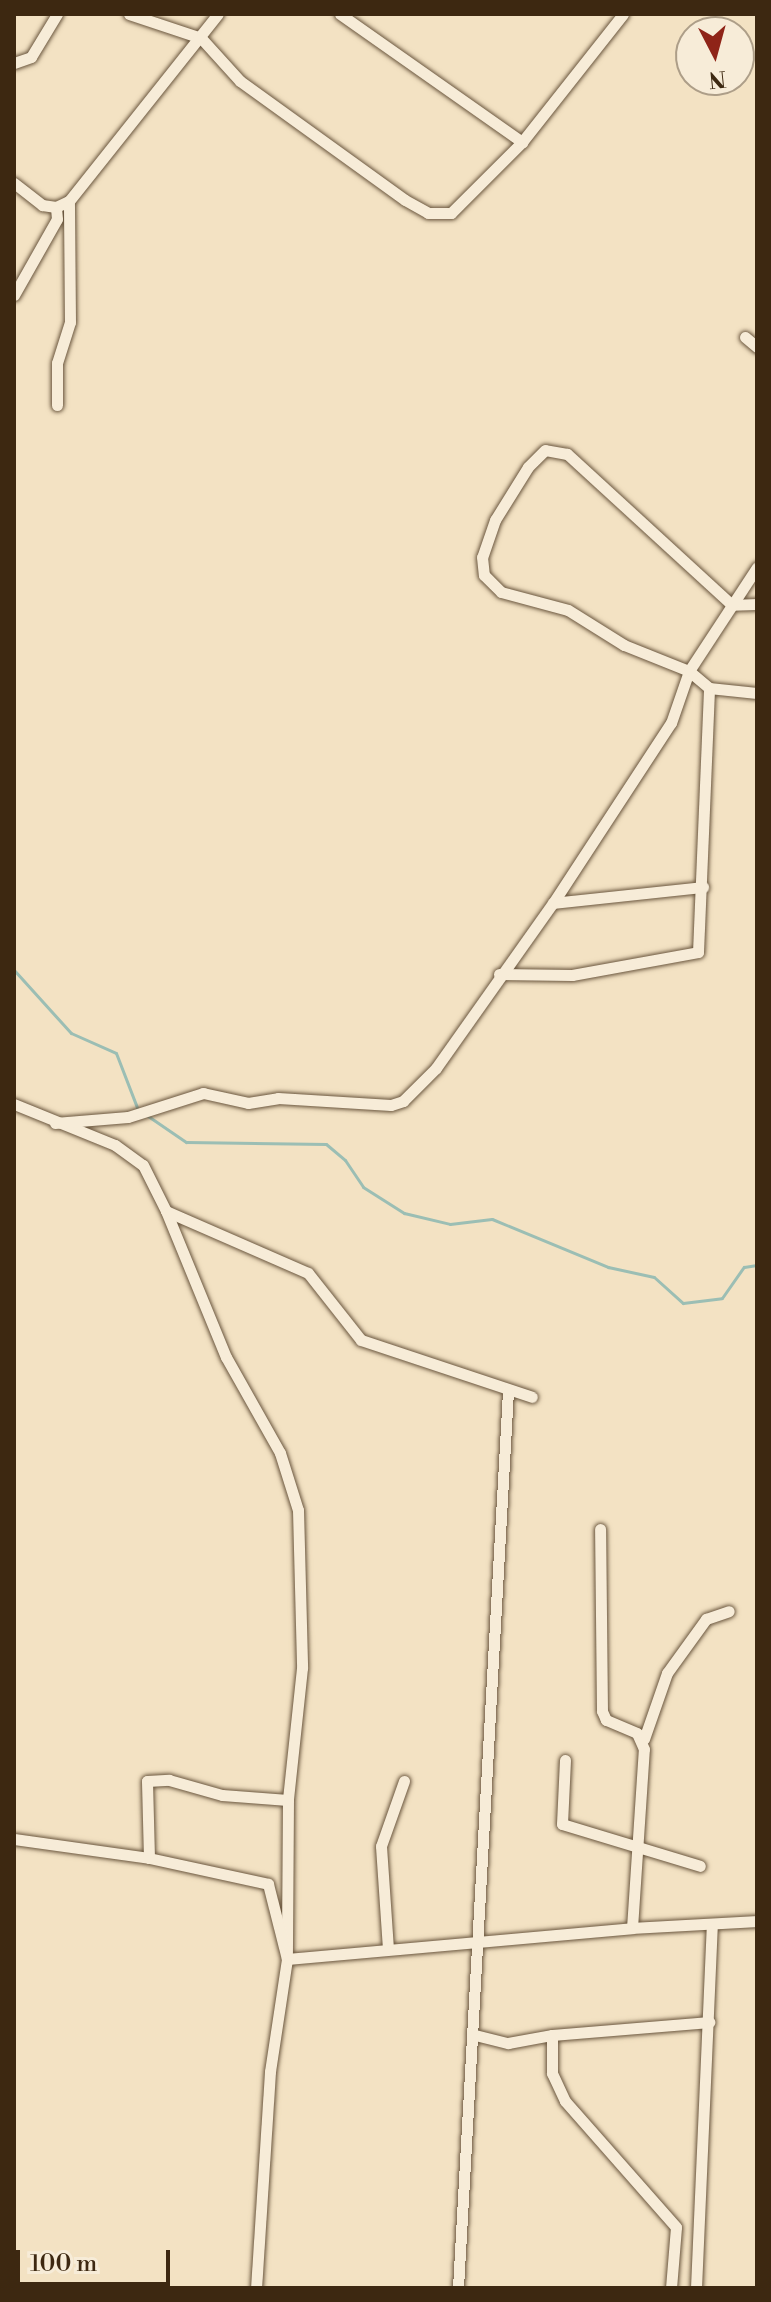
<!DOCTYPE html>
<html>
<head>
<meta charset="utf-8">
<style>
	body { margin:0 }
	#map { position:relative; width:771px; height:2302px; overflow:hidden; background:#f3e2c3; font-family:"Libre Bodoni",serif }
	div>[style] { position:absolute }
	.stream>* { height:3px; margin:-1.5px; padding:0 1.5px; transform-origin:1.5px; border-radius:1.5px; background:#9bbeb4 }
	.roads { filter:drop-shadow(0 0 2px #6a563e) drop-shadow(0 0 2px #6a563e) }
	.street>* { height:11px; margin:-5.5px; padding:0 5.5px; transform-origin:5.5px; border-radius:5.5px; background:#f7ecd8 }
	span { translate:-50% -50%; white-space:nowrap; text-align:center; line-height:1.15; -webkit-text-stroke:6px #f7ecd8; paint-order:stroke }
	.frame { position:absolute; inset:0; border:16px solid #3d2811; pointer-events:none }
	.north { position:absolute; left:675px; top:16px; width:80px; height:80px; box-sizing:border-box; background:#f7ecd8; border:2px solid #ad9e88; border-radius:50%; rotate:174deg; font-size:22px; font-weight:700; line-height:32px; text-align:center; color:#3d2811 }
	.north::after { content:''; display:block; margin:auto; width:28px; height:36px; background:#8f2418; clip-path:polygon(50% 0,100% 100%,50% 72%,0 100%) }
	.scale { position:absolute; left:16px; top:2250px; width:154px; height:36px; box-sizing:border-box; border:4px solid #3d2811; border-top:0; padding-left:10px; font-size:24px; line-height:28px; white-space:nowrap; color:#3d2811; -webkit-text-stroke:6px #f7ecd8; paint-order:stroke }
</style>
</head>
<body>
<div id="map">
	<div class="stream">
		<div style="left:14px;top:970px;width:85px;rotate:47.9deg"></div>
		<div style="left:71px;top:1033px;width:49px;rotate:24deg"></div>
		<div style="left:116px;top:1053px;width:61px;rotate:68.9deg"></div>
		<div style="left:145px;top:1114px;width:50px;rotate:34.3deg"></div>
		<div style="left:186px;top:1142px;width:140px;rotate:0.8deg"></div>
		<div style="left:326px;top:1144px;width:25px;rotate:40deg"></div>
		<div style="left:345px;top:1160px;width:32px;rotate:56deg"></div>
		<div style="left:363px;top:1187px;width:49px;rotate:32.4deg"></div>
		<div style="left:404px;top:1213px;width:47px;rotate:13.4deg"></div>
		<div style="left:450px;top:1224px;width:42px;rotate:-6.8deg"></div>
		<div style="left:492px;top:1219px;width:126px;rotate:22.5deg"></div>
		<div style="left:608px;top:1267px;width:47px;rotate:12.3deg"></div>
		<div style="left:654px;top:1277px;width:39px;rotate:42deg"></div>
		<div style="left:683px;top:1303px;width:39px;rotate:-7deg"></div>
		<div style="left:722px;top:1298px;width:38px;rotate:-55deg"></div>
		<div style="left:744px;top:1267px;width:13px;rotate:-9deg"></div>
	</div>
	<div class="roads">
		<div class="street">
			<div style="left:129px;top:14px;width:76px;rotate:18.4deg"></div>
			<div style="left:201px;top:38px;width:58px;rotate:47.8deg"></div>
			<div style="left:240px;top:81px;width:203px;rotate:35.8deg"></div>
			<div style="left:405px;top:200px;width:26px;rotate:29deg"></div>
			<div style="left:428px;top:213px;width:23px"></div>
			<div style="left:451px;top:213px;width:100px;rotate:-45deg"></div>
			<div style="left:522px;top:142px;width:163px;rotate:-51.7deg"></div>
			<div style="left:340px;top:14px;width:223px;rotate:35.1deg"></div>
			<div style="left:14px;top:63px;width:18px;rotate:-19deg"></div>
			<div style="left:31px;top:57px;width:50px;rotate:-58.8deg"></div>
			<div style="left:14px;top:183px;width:36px;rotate:38deg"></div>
			<div style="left:42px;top:205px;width:14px;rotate:8deg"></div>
			<div style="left:56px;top:207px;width:14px;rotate:-25deg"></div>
			<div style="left:69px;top:201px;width:239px;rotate:-51.5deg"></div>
			<div style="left:14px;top:295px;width:87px;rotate:-60.5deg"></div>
			<div style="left:57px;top:219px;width:12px;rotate:-95deg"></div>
			<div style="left:745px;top:337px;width:16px;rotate:40deg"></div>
			<div style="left:57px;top:405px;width:42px;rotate:-90deg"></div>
			<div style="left:57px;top:363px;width:43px;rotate:-72.4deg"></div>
			<div style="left:70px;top:322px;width:121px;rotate:-90.5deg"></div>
			<div style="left:757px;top:604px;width:25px;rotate:178deg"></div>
			<div style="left:732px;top:605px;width:224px;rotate:-137.5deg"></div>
			<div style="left:567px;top:454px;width:22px;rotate:-170deg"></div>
			<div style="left:545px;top:450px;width:24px;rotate:135deg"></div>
			<div style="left:528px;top:467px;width:62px;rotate:121.9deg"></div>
			<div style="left:495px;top:520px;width:39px;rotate:109deg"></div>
			<div style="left:482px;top:557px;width:18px;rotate:84deg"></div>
			<div style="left:484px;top:575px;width:24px;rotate:45deg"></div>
			<div style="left:501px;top:592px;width:69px;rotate:15deg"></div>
			<div style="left:568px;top:610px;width:66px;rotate:32deg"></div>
			<div style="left:624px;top:645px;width:70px;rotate:21.8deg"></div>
			<div style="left:689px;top:671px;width:26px;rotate:40deg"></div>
			<div style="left:709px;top:688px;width:48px;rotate:5.9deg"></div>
			<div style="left:553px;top:903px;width:151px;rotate:-6.1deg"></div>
			<div style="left:499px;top:974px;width:73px;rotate:0.8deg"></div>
			<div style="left:572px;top:975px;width:128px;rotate:-10.3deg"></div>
			<div style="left:698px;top:952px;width:264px;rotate:-87.6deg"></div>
			<div style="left:14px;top:1104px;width:109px;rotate:22.1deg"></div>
			<div style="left:115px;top:1145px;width:34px;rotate:36deg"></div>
			<div style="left:143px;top:1165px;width:51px;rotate:63.4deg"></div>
			<div style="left:166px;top:1211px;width:155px;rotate:23.6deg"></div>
			<div style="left:308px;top:1273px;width:85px;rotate:51.7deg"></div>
			<div style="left:361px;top:1340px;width:180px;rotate:18.4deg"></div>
			<div style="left:55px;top:1123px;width:73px;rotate:-4.7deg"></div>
			<div style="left:128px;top:1117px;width:79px;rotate:-17.7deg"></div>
			<div style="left:203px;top:1093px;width:46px;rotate:12.5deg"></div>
			<div style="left:248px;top:1103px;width:30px;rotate:-9deg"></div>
			<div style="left:278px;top:1098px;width:113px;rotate:3.5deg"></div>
			<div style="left:391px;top:1105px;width:13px;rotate:-18deg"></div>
			<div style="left:403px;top:1101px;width:47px;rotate:-45deg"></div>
			<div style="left:436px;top:1068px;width:202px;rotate:-54.7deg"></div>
			<div style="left:553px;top:903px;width:215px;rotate:-56.8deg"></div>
			<div style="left:671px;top:723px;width:55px;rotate:-70.9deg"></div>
			<div style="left:689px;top:671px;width:124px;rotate:-56.8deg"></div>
			<div style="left:166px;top:1211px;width:158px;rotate:67.7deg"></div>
			<div style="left:226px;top:1357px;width:110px;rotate:60.6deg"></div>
			<div style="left:280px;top:1453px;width:60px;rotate:72.5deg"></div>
			<div style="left:298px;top:1510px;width:158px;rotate:88.5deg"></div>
			<div style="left:302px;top:1668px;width:133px;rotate:96.1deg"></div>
			<div style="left:288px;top:1800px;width:159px;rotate:90.4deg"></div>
			<div style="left:287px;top:1959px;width:114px;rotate:98.6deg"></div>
			<div style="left:270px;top:2072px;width:216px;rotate:93.7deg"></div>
			<div style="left:644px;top:1739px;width:70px;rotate:-70.8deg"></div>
			<div style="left:667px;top:1673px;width:67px;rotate:-54.2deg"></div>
			<div style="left:706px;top:1619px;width:24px;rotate:-19deg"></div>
			<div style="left:565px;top:1760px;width:64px;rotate:92.7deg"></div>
			<div style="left:562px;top:1824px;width:144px;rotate:16.9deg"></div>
			<div style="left:14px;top:1839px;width:136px;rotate:8deg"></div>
			<div style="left:149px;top:1858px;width:122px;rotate:12.3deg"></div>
			<div style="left:268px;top:1884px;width:77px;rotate:75.8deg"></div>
			<div style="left:287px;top:1959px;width:346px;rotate:-5.1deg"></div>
			<div style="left:632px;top:1928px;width:179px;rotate:-86.2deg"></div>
			<div style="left:644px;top:1749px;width:17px;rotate:-114deg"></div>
			<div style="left:637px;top:1733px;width:34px;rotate:-157deg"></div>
			<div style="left:606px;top:1720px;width:10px;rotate:-114deg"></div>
			<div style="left:602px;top:1711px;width:182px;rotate:-90.6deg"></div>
			<div style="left:149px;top:1858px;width:77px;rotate:-91.5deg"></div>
			<div style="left:147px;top:1781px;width:22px;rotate:-3deg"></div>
			<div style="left:169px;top:1780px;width:55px;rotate:15.8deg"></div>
			<div style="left:222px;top:1795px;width:66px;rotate:4.3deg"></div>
			<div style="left:632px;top:1928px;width:125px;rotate:-3.2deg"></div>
			<div style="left:388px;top:1949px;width:103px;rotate:-93.9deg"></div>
			<div style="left:381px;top:1846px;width:69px;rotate:-70.5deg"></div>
			<div style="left:475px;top:2035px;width:34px;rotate:14deg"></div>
			<div style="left:508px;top:2043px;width:45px;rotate:-10.3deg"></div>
			<div style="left:458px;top:2288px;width:899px;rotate:-86.81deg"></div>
			<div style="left:671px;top:2288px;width:61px;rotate:-85.3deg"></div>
			<div style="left:676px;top:2227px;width:168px;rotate:-131.4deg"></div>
			<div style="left:565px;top:2101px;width:31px;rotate:-115deg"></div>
			<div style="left:552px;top:2073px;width:38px;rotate:-90deg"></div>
			<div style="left:552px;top:2035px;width:158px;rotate:-4.7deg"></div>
			<div style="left:696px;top:2288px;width:362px;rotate:-87.5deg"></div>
		</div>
	</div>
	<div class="frame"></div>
	<div class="north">N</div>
	<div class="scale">100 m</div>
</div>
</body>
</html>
